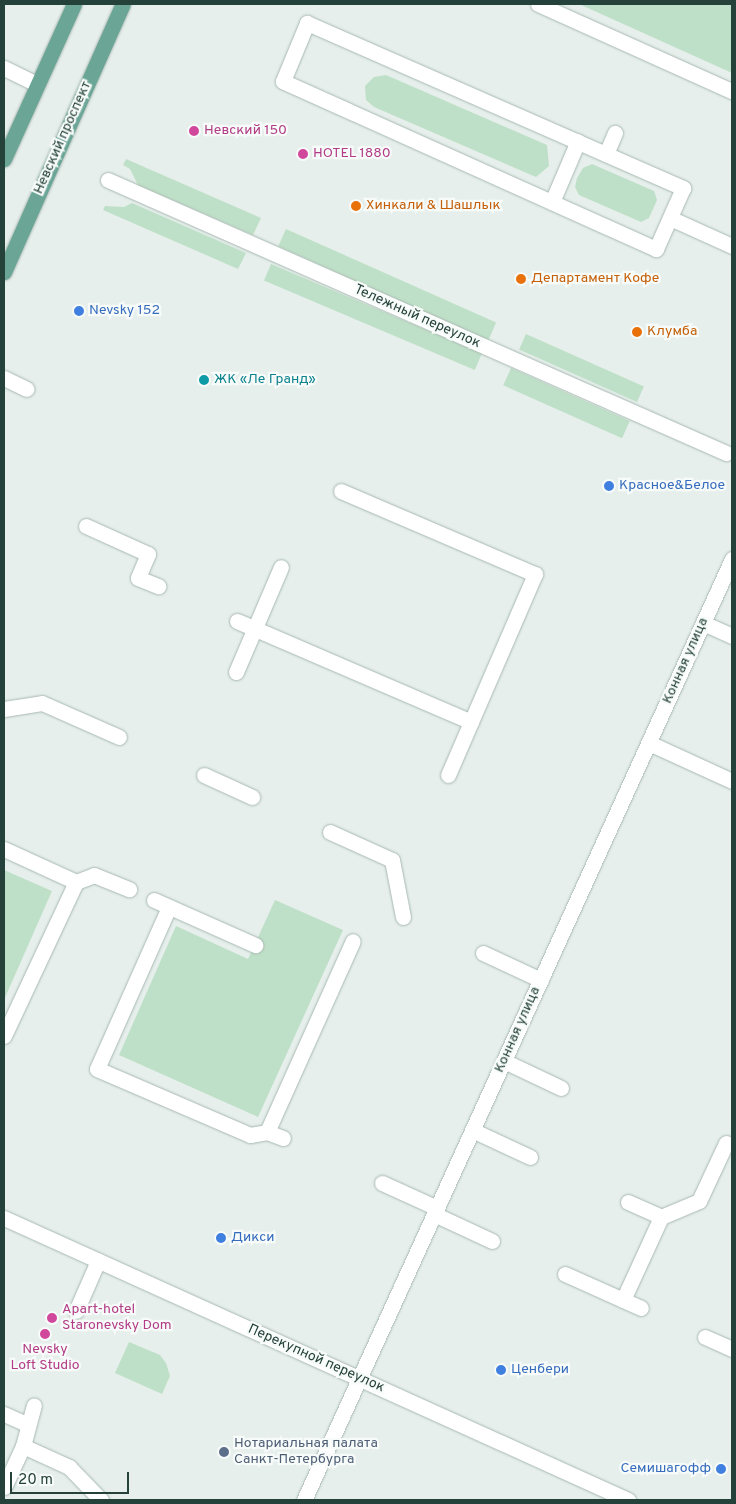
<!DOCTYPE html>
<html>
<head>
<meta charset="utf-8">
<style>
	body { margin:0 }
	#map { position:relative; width:736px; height:1504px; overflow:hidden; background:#e6efeb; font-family:Overpass,sans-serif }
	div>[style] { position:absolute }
	.green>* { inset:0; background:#bfe0c8; transform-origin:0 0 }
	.roads { filter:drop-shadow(0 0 1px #a8b8b2) drop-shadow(0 0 1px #a8b8b2) }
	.lane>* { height:15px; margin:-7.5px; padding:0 7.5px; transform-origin:7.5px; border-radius:7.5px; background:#fff }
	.street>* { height:15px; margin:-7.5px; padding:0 7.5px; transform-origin:7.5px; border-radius:7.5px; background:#fff }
	.primary>* { height:15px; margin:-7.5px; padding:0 7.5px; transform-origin:7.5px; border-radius:7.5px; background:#6aa596 }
	.dots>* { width:14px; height:14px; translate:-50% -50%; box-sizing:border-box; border:2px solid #f7fbf9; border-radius:50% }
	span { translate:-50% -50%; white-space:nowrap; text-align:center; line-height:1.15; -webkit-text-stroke:4.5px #f7fbf9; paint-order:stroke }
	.hotel-label { font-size:14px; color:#b23c85 }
	.left { translate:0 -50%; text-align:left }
	.street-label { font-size:14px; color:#24423a }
	.food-label { font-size:14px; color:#c56008 }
	.shop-label { font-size:14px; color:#366cbe }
	.right { translate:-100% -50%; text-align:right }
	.culture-label { font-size:14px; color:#0d838f }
	.service-label { font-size:14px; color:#4e5e75 }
	.frame { position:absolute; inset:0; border:5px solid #24423a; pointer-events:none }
	.scale { position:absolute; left:10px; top:1472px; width:119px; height:22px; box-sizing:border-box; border:2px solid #24423a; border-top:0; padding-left:6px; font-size:15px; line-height:18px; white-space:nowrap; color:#24423a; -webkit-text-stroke:4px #f7fbf9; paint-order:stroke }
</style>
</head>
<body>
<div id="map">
	<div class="green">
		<div style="clip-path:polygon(579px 4px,732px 4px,732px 73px)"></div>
		<div style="clip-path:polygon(386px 75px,547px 145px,549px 166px,536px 177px,374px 107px,366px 100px,365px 86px,374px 77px)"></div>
		<div style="clip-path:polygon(126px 159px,261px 218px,253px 235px,138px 185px,130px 169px,123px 165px)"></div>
		<div style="clip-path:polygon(592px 164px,654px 191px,657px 200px,649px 218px,641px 222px,579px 195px,575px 187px,577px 178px,583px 168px)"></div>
		<div style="clip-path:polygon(132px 203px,246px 253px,238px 269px,103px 210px,105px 206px,124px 207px)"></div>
		<div style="left:286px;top:229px;width:230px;height:19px;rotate:24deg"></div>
		<div style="left:271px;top:264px;width:229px;height:18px;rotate:23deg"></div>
		<div style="left:526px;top:334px;width:129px;height:17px;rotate:24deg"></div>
		<div style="left:511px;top:368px;width:130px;height:19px;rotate:24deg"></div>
		<div style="clip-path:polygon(4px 870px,52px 891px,4px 1000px)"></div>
		<div style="clip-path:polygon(275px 900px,343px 930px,258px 1117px,119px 1055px,176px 926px,248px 959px)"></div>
		<div style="clip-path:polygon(129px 1342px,160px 1355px,166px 1363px,170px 1376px,162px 1394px,115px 1373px)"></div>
	</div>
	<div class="roads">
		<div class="lane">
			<div style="left:538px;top:4px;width:213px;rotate:24.2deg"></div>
			<div style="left:307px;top:23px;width:411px;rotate:23.7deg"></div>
			<div style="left:683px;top:188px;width:67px;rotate:113.9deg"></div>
			<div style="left:656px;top:249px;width:409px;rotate:-155.8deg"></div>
			<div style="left:283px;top:81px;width:63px;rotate:-67.5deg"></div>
			<div style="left:606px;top:154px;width:23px;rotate:-67deg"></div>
			<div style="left:552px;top:202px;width:66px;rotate:-66.9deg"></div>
			<div style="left:670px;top:218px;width:68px;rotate:24.3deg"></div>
			<div style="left:4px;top:378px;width:25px;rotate:26deg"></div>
			<div style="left:341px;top:491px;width:211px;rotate:23.2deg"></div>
			<div style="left:535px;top:574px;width:219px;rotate:113.4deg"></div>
			<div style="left:86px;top:526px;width:68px;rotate:24.3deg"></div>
			<div style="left:148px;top:554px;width:26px;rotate:113deg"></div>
			<div style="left:138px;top:578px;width:22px;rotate:22deg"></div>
			<div style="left:237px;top:621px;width:255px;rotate:23.3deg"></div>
			<div style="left:703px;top:623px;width:32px;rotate:24deg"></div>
			<div style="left:236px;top:672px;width:114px;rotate:-66.8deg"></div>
			<div style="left:4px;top:709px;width:38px;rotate:-9deg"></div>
			<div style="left:42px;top:703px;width:84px;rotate:23.8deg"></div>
			<div style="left:649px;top:743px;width:91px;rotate:24.6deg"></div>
			<div style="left:204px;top:775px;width:53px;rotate:24.6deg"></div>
			<div style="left:330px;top:832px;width:68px;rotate:24.3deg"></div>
			<div style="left:392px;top:860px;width:58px;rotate:79.1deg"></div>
			<div style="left:4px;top:849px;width:79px;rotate:24.6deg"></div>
			<div style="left:76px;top:882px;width:170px;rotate:115.1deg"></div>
			<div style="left:76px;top:882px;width:19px;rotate:-21deg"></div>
			<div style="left:94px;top:875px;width:38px;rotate:22deg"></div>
			<div style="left:154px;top:900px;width:111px;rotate:24deg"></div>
			<div style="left:169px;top:907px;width:177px;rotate:114deg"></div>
			<div style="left:97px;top:1069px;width:167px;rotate:23.3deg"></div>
			<div style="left:250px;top:1135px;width:17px;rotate:-10deg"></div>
			<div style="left:267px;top:1132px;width:209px;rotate:-65.8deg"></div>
			<div style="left:483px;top:953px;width:64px;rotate:25deg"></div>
			<div style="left:504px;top:1061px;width:63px;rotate:25.3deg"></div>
			<div style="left:472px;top:1130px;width:64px;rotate:25deg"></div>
			<div style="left:267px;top:1132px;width:17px;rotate:21deg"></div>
			<div style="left:382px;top:1183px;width:60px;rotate:24.4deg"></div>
			<div style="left:628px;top:1202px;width:36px;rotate:24deg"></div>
			<div style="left:434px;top:1214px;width:64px;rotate:25deg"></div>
			<div style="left:565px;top:1274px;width:83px;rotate:24.1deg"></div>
			<div style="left:623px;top:1300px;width:91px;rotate:-65.4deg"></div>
			<div style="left:661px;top:1217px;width:41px;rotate:-22.8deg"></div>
			<div style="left:699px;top:1201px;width:64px;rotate:-65deg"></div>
			<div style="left:76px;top:1311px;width:55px;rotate:-66.3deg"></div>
			<div style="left:705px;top:1337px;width:30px;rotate:24deg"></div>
			<div style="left:4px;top:1414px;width:24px;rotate:24deg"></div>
			<div style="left:23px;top:1446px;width:51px;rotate:24.5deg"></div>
			<div style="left:69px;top:1467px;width:46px;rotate:45.9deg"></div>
			<div style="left:4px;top:1487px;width:45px;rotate:-65.1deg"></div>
			<div style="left:23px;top:1446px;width:42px;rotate:-75deg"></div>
		</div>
		<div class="street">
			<div style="left:4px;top:68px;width:37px;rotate:26deg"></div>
			<div style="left:108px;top:180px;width:676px;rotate:23.83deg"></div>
			<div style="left:4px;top:1218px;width:685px;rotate:24.32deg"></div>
			<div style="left:304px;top:1500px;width:1034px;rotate:-65.54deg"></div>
		</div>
		<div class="primary">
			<div style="left:4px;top:159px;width:170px;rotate:-65.7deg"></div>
			<div style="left:4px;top:272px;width:293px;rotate:-66.1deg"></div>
		</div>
	</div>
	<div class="dots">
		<div style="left:194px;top:131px;background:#d1479c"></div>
		<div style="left:303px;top:154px;background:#d1479c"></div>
		<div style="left:356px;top:206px;background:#e8710a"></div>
		<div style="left:521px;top:279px;background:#e8710a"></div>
		<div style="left:79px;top:311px;background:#3f7fe0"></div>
		<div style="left:637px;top:332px;background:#e8710a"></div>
		<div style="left:204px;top:380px;background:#0f9aa8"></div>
		<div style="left:609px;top:486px;background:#3f7fe0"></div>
		<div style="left:221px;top:1238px;background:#3f7fe0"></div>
		<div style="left:52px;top:1318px;background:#d1479c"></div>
		<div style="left:45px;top:1334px;background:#d1479c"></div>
		<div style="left:501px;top:1370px;background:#3f7fe0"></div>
		<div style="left:224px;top:1452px;background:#5c6f8a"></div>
		<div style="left:721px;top:1469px;background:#3f7fe0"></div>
	</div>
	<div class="hotel-label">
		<span class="left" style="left:204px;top:131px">Невский 150</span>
		<span class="left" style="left:313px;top:154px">HOTEL 1880</span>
		<span class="left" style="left:62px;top:1318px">Apart-hotel<br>Staronevsky Dom</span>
		<span style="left:45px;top:1358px">Nevsky<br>Loft Studio</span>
	</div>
	<div class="street-label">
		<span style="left:63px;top:138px;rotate:-66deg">Невский проспект</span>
		<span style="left:417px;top:317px;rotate:24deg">Тележный переулок</span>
		<span style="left:686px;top:661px;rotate:-66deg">Конная улица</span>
		<span style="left:518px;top:1030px;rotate:-66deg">Конная улица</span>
		<span style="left:316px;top:1359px;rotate:24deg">Перекупной переулок</span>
	</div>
	<div class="food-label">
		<span class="left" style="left:366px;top:206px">Хинкали &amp; Шашлык</span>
		<span class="left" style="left:531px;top:279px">Департамент Кофе</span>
		<span class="left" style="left:647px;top:332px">Клумба</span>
	</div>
	<div class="shop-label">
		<span class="left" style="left:89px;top:311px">Nevsky 152</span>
		<span class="left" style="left:619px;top:486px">Красное&amp;Белое</span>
		<span class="left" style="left:231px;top:1238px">Дикси</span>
		<span class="left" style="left:511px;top:1370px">Ценбери</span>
		<span class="right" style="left:711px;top:1469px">Семишагофф</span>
	</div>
	<div class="culture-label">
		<span class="left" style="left:214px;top:380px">ЖК «Ле Гранд»</span>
	</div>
	<div class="service-label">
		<span class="left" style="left:234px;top:1452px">Нотариальная палата<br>Санкт-Петербурга</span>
	</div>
	<div class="frame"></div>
	<div class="scale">20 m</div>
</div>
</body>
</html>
